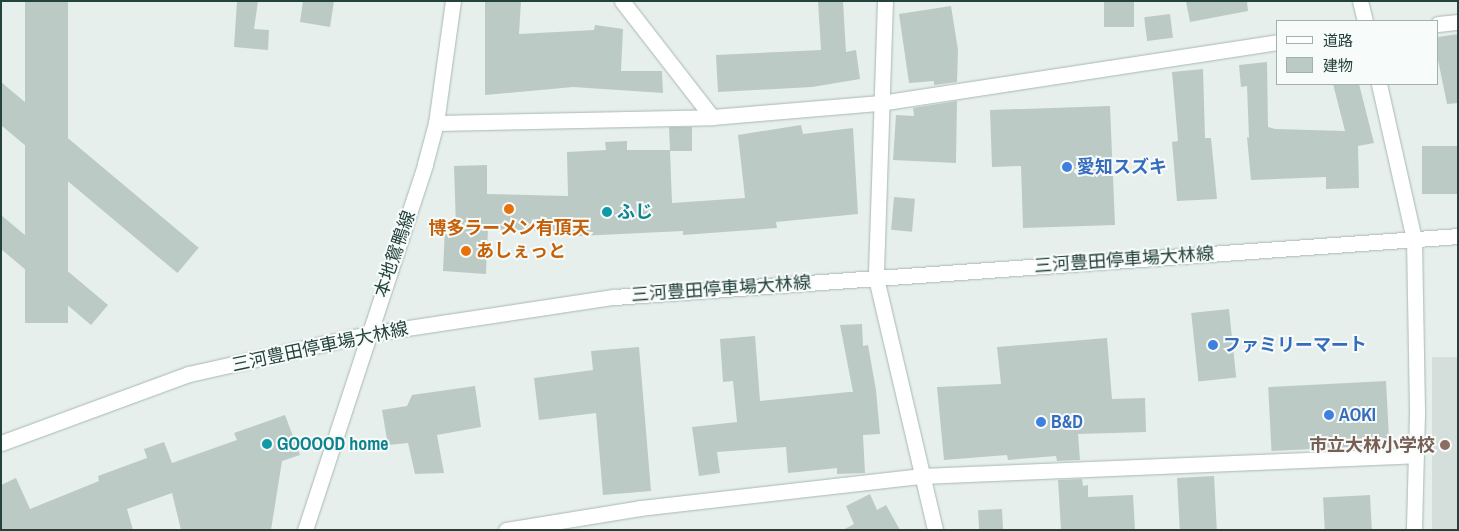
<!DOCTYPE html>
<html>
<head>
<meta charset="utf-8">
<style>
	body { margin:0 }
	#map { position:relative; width:1459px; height:531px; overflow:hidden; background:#e6efec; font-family:"Archivo Narrow","Noto Sans JP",sans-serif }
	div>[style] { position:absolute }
	.built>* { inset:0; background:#d4dfdb; transform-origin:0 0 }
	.building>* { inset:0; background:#bbcac5; transform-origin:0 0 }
	.roads { filter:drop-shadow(0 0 1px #a8b8b4) drop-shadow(0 0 1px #a8b8b4) }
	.street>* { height:15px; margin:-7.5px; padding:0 7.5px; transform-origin:7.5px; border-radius:7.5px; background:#fff }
	.secondary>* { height:15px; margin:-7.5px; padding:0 7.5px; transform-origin:7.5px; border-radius:7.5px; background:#fff }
	.dots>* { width:14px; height:14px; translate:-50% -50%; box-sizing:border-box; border:2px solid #f7fbf9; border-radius:50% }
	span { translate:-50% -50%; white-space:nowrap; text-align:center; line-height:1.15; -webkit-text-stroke:4px #f7fbf9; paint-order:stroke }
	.shop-label { font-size:18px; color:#366cbe; font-weight:700 }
	.left { translate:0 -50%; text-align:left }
	.culture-label { font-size:18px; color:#0d838f; font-weight:700 }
	.food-label { font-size:18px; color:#c56008; font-weight:700 }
	.street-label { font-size:18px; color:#24423d }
	.education-label { font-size:18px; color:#785e54; font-weight:700 }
	.right { translate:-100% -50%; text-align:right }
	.frame { position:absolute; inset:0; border:2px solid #24423d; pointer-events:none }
	.legend { position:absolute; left:1276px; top:20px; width:162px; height:65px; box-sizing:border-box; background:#f7fbf9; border:1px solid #a3b1ae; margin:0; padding:6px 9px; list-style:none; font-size:15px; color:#24423d }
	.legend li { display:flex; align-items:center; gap:10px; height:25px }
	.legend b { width:25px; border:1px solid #a3b1ae }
</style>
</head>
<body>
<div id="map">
	<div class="built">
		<div style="left:1458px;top:357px;width:173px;height:26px;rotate:90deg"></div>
	</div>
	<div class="building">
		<div style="left:25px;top:1px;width:43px;height:322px"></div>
		<div style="clip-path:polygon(237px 1px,258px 1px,254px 29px,269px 30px,268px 50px,234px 47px)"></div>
		<div style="clip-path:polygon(303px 1px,334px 1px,330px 27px,300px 22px)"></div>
		<div style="clip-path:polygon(485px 1px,521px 1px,519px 34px,594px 30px,595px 25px,623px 29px,621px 71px,662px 71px,663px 93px,573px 87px,485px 95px)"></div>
		<div style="clip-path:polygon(818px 1px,843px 1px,846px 52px,856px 50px,860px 79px,812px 87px,718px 92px,716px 55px,821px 50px)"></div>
		<div style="left:1104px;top:1px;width:30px;height:26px"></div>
		<div style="clip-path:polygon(1186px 1px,1247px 1px,1248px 11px,1190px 22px)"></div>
		<div style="clip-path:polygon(951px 6px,958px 50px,957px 82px,934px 85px,934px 81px,909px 83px,899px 14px)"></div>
		<div style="left:1170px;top:14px;width:24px;height:26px;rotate:83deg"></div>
		<div style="clip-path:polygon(1458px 34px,1458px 103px,1447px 104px,1438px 60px,1438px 37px)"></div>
		<div style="clip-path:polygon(1267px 62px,1268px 127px,1275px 129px,1345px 131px,1333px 84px,1359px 84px,1374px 143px,1358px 146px,1359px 188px,1326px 189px,1326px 177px,1251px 180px,1247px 137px,1249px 138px,1247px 86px,1241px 87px,1239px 65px)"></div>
		<div style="clip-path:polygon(1203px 69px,1205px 138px,1211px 138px,1217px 199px,1177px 201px,1172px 142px,1178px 141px,1172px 72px)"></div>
		<div style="left:1px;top:82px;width:258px;height:33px;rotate:40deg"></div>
		<div style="clip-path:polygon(957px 101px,956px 163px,893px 160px,896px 115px,914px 116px,913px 108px)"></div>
		<div style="clip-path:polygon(1110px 106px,1115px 225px,1023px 228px,1021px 166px,992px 167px,990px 110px)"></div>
		<div style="clip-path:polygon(801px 125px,803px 134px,853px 128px,858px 214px,776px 222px,777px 228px,683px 235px,683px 231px,579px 236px,579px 232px,488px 229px,486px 274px,443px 271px,445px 228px,456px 228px,454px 166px,487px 165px,487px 194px,568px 196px,567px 152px,606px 150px,605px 142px,627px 141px,627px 150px,670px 150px,669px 127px,692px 127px,692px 151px,670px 151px,672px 203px,745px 198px,738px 135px)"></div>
		<div style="left:1458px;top:146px;width:48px;height:36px;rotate:90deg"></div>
		<div style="left:894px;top:197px;width:21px;height:33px;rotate:5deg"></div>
		<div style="clip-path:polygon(1px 215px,108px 305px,91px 325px,1px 249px)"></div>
		<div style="left:1229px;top:309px;width:69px;height:38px;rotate:84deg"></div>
		<div style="clip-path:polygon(862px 324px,863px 346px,868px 345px,876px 390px,880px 434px,863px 435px,865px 473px,837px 474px,837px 468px,788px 473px,786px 447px,717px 452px,720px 473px,699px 476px,692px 427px,737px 422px,733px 381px,723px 382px,720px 339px,755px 336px,760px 401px,849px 392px,853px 392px,840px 325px)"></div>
		<div style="clip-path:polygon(1107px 338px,1112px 399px,1145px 398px,1146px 432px,1078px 434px,1080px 460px,1057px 461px,1056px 456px,1008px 460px,1007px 455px,944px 460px,937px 387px,1001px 384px,997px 347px)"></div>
		<div style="clip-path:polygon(639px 347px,651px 491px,603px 495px,596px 413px,539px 420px,534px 378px,593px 370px,591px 351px)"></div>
		<div style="left:1386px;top:381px;width:64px;height:118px;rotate:87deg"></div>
		<div style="clip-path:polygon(475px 386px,481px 427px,437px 435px,444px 473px,415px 474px,408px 443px,388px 445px,382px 410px,407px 406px,412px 395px)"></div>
		<div style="clip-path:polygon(285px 415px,300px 455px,282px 461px,271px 530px,181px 530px,172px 493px,127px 509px,133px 530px,1px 530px,1px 485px,16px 478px,30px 509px,99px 481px,98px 476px,147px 458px,144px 449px,164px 442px,172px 463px,237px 440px,234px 433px)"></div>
		<div style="left:1214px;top:476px;width:54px;height:37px;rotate:87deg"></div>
		<div style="clip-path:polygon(1082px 479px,1083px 486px,1088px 485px,1088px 497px,1133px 495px,1135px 530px,1061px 530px,1058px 480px)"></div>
		<div style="clip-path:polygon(870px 494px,877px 510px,886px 505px,900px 530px,843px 530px,854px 524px,846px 506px)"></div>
		<div style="left:1370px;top:495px;width:35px;height:47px;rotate:87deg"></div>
		<div style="left:1002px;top:509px;width:21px;height:24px;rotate:87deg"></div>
	</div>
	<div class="roads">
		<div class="street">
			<div style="left:622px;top:1px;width:147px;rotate:52.2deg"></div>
			<div style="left:885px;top:1px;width:277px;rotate:91.9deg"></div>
			<div style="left:876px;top:278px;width:259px;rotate:76.8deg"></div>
			<div style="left:1360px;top:1px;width:21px;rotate:76deg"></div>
			<div style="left:1438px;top:24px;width:20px;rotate:-6deg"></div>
			<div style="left:1379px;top:84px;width:159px;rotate:77.3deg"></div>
			<div style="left:1414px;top:239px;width:174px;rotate:89deg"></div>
			<div style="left:1417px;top:413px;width:117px;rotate:91.5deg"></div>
			<div style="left:436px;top:123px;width:276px;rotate:-1.2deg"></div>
			<div style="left:712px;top:117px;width:169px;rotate:-4.8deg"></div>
			<div style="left:880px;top:103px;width:403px;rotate:-8.7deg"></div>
			<div style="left:506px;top:530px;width:136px;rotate:-9.3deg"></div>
			<div style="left:640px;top:508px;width:285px;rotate:-6.5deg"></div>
			<div style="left:923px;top:476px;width:491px;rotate:-2.4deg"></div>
		</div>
		<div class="secondary">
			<div style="left:1px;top:443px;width:200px;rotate:-20.2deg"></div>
			<div style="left:189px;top:374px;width:183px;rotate:-12.6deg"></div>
			<div style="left:368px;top:334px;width:249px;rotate:-8.6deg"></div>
			<div style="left:614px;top:297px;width:846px;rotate:-4.13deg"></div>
			<div style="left:305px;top:530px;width:385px;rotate:-71.8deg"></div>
			<div style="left:425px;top:164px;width:42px;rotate:-75deg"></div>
			<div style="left:436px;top:123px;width:123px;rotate:-82.1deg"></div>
		</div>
	</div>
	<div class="dots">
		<div style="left:1067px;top:167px;background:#3f7fe0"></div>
		<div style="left:509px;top:209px;background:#e8710a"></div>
		<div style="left:607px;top:212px;background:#0f9aa8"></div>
		<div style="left:466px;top:251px;background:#e8710a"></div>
		<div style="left:1213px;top:345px;background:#3f7fe0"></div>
		<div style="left:1329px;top:415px;background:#3f7fe0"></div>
		<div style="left:1041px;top:422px;background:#3f7fe0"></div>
		<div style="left:267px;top:444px;background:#0f9aa8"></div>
		<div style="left:1445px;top:445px;background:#8d6e63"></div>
	</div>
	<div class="shop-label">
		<span class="left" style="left:1077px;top:167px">愛知スズキ</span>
		<span class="left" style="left:1223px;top:345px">ファミリーマート</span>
		<span class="left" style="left:1339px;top:415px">AOKI</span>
		<span class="left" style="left:1051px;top:422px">B&amp;D</span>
	</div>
	<div class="culture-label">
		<span class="left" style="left:617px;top:212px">ふじ</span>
		<span class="left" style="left:277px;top:444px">GOOOOD home</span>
	</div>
	<div class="food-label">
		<span style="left:509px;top:228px">博多ラーメン有頂天</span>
		<span class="left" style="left:476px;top:251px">あしぇっと</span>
	</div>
	<div class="street-label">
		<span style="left:395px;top:254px;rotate:-71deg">本地鴛鴨線</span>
		<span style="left:1124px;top:260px;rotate:-4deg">三河豊田停車場大林線</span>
		<span style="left:721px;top:289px;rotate:-4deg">三河豊田停車場大林線</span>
		<span style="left:320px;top:347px;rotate:-12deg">三河豊田停車場大林線</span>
	</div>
	<div class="education-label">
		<span class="right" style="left:1435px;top:445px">市立大林小学校</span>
	</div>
	<div class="frame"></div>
	<ul class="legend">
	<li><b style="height:6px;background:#fff"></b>道路</li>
	<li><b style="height:14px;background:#bbcac5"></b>建物</li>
	</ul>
</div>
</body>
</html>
